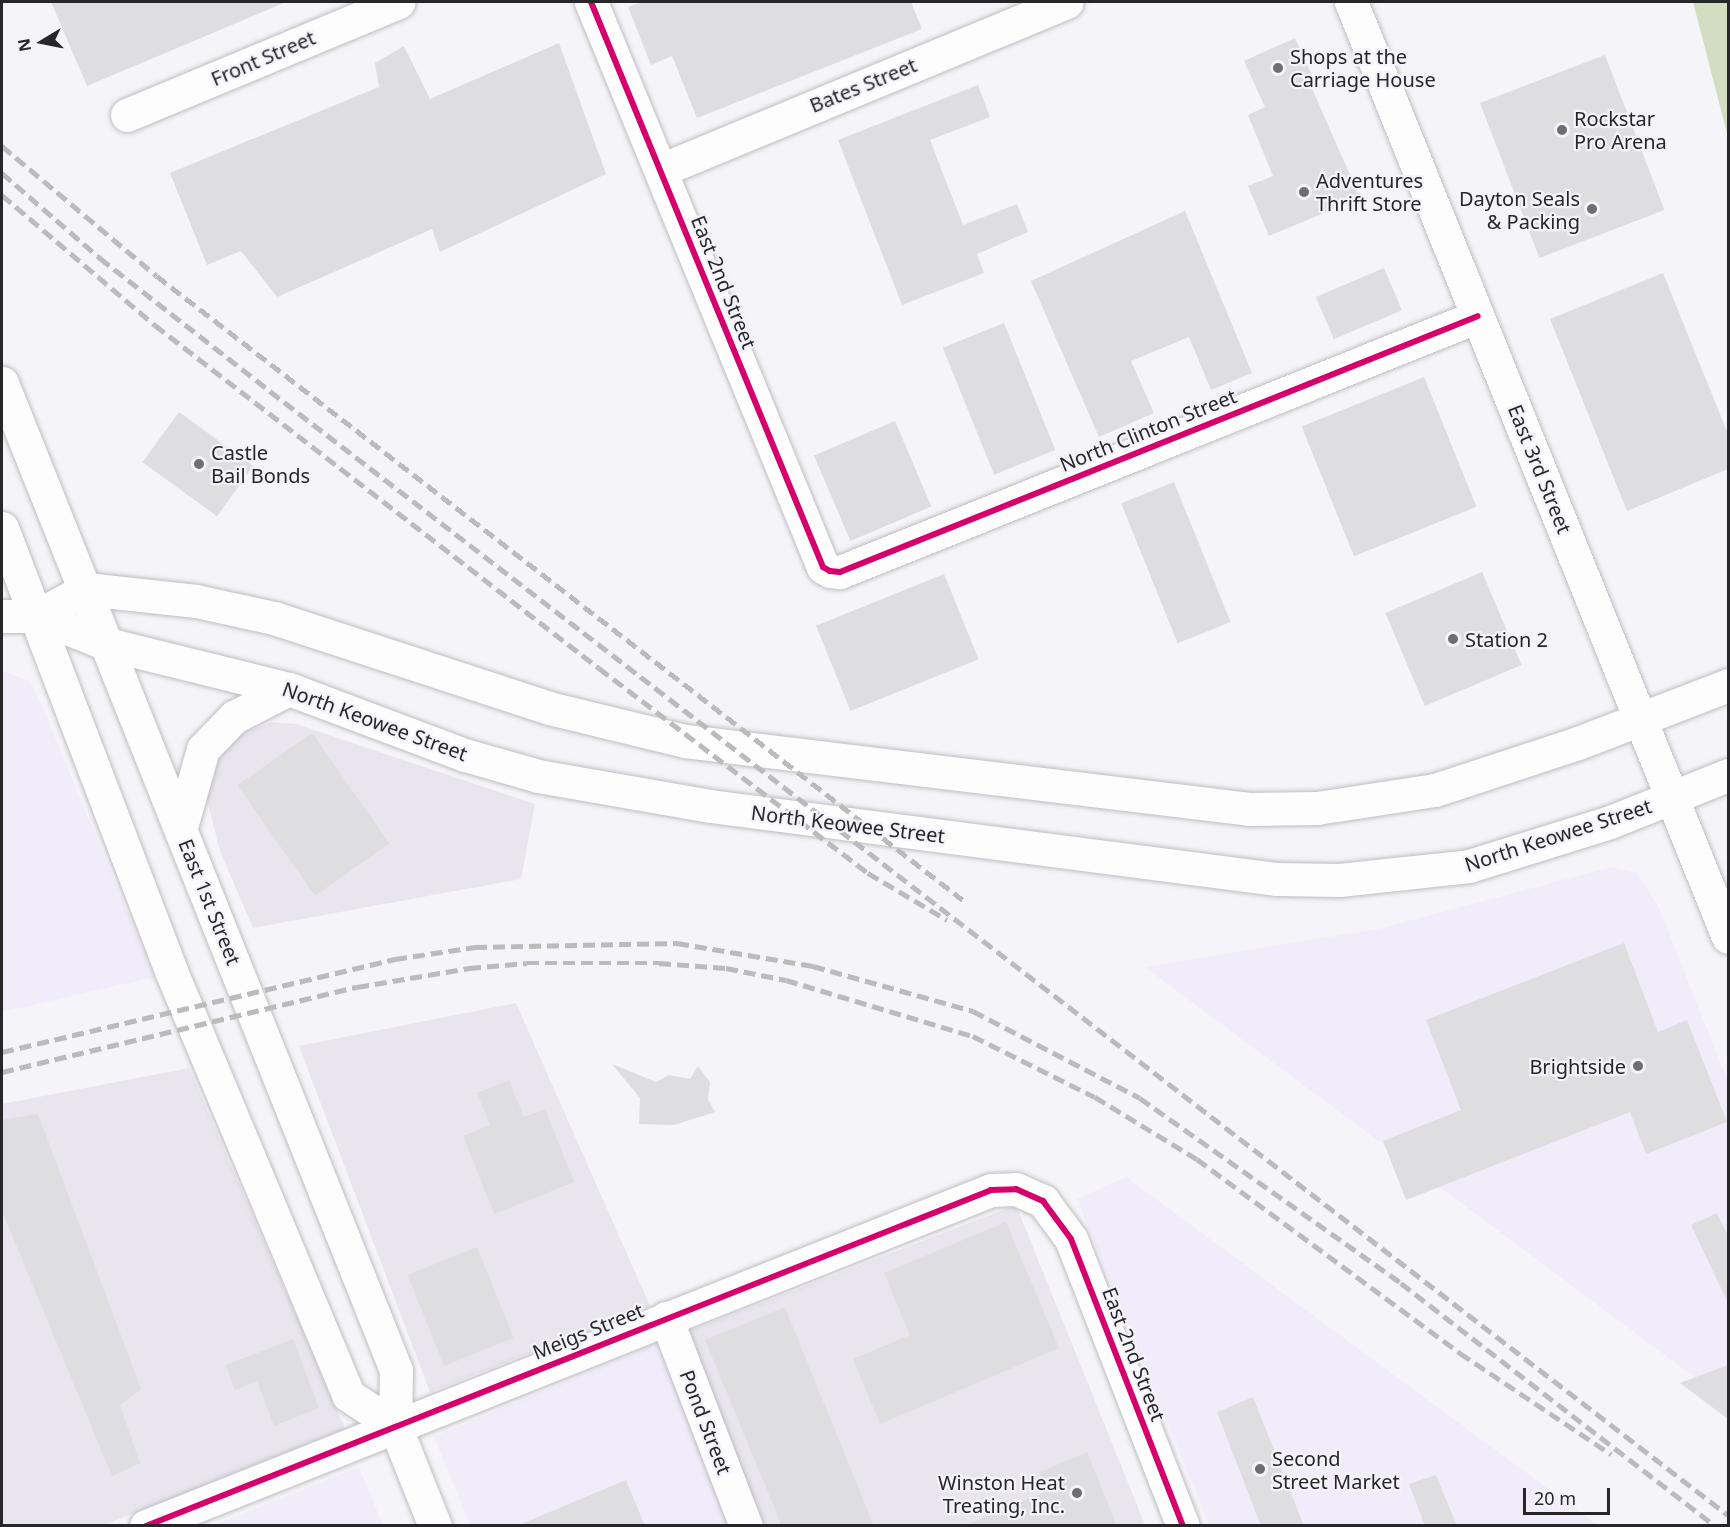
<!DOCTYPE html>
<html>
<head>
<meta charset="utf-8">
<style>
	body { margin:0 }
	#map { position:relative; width:1730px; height:1527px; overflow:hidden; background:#f5f4f8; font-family:"Noto Sans",sans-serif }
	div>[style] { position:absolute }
	.commercial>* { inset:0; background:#f1ecfa }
	.built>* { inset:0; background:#e8e5ef }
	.forest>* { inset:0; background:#d2ddc2 }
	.building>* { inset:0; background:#dedde0; transform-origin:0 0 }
	.roads { filter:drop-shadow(0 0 2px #bebec0) drop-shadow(0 0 2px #bebec0) }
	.minor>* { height:33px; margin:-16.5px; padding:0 16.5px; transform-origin:16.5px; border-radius:16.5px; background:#fefdfe }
	.major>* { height:33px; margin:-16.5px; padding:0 16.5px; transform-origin:16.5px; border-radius:16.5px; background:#fefdfe }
	.rail>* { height:4.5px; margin-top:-2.25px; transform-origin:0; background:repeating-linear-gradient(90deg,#bbbbbc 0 12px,transparent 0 18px) }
	.cycleway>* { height:6px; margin:-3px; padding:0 3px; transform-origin:3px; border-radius:3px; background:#d6006c }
	.dots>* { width:16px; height:16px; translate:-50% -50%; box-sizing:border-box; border:3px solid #f4f2fa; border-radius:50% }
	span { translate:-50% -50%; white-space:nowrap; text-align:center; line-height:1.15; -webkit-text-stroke:4.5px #f4f2fa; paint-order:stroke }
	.poi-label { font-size:20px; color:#272629 }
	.left { translate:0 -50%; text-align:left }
	.right { translate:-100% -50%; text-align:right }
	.street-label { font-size:20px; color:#272629 }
	.frame { position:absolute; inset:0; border:3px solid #272629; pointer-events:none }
	.north { position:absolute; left:12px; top:12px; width:60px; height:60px; -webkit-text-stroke:4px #f4f2fa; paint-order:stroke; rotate:260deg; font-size:16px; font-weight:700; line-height:24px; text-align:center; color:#272629 }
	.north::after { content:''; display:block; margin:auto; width:21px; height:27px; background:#272629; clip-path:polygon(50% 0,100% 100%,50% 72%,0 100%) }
	.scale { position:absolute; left:1523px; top:1488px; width:87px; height:27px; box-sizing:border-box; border:3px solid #272629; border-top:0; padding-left:8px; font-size:18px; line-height:21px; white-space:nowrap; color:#272629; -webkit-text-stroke:4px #f4f2fa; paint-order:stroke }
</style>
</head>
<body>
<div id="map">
	<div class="commercial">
		<div style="clip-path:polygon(2px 671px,30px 681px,40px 701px,154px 977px,2px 1012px)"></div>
		<div style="clip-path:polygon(1612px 867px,1637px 873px,1660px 910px,1728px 1082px,1728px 1402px,1145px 967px,1378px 929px)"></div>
		<div style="clip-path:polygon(1126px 1177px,1597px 1525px,1209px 1525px,1077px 1199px)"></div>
		<div style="clip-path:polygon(658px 1343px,732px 1525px,470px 1525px,434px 1437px)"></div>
		<div style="clip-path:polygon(359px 1467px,383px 1525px,215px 1525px)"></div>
	</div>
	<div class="built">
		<div style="clip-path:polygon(272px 722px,296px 724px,535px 804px,521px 879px,253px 928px,220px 851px,204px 788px,210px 765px,237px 735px)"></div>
		<div style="clip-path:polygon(516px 1003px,650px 1306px,430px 1392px,299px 1046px)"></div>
		<div style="clip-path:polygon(189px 1068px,345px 1429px,104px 1525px,2px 1526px,2px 1104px)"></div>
		<div style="clip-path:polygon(1016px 1205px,1145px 1525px,732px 1525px,658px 1343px)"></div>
	</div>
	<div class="forest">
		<div style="clip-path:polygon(1693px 2px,1728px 2px,1728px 137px)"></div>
	</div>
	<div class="building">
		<div style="clip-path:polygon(51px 2px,286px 2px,87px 86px)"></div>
		<div style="clip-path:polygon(642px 2px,911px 2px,922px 29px,697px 118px,672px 56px,651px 65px,628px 7px)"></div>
		<div style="clip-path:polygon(1295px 38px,1312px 75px,1307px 77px,1360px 198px,1269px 236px,1248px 186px,1273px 176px,1248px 115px,1265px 107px,1244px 61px)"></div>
		<div style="clip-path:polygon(559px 43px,606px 174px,440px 252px,432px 229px,277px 297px,241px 251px,207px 265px,170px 173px,379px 87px,375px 63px,404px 46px,430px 99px)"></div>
		<div style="left:1605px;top:55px;width:166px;height:134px;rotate:69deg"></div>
		<div style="clip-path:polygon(978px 85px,990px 117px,930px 140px,963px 225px,1017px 204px,1028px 232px,977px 254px,984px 273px,902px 305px,838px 140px)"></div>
		<div style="clip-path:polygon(1185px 211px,1252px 373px,1211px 390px,1189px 337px,1131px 361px,1154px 413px,1099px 437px,1031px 281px)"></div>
		<div style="left:1384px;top:268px;width:46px;height:74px;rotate:67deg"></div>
		<div style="clip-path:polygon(1663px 273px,1728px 434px,1728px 469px,1627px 511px,1550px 319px)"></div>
		<div style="left:1004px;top:323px;width:137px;height:66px;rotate:68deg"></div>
		<div style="left:1424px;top:377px;width:140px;height:132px;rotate:68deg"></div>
		<div style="left:179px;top:412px;width:92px;height:62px;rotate:36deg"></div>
		<div style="left:895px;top:421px;width:93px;height:88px;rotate:67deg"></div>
		<div style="left:1174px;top:482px;width:151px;height:57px;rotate:68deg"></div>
		<div style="left:1482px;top:572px;width:101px;height:105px;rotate:67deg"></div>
		<div style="left:944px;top:574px;width:92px;height:138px;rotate:68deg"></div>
		<div style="left:312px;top:733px;width:135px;height:91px;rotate:55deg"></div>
		<div style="clip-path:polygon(1624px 943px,1658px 1032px,1687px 1020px,1727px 1122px,1646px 1154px,1630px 1112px,1406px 1200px,1383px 1141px,1461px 1110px,1426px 1020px)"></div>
		<div style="clip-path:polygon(612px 1064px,656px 1082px,669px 1075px,690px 1079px,698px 1066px,710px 1082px,708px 1099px,715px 1112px,674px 1125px,639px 1124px,640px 1098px)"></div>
		<div style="clip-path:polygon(509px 1080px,524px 1117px,545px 1109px,574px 1182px,494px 1214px,463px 1136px,490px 1125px,477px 1093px)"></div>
		<div style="clip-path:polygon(38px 1114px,141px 1389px,120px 1405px,140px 1463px,112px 1476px,2px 1211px,2px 1120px)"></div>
		<div style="clip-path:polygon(1717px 1213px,1728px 1236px,1728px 1303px,1691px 1225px)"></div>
		<div style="clip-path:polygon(1006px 1222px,1059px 1348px,880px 1424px,853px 1359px,910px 1335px,884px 1273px)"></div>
		<div style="left:477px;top:1247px;width:98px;height:75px;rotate:68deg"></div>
		<div style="clip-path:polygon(785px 1307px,792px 1325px,874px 1526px,782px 1526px,705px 1340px)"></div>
		<div style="clip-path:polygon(293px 1339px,319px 1408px,274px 1426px,257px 1381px,235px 1390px,226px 1365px)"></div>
		<div style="clip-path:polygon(1728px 1365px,1728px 1419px,1680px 1383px)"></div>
		<div style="clip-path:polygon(1253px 1397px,1304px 1526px,1261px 1526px,1217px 1412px)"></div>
		<div style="clip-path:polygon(1087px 1452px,1117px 1526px,964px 1526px,1047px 1491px,1040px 1472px)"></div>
		<div style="clip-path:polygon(1436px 1475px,1457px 1526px,1425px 1526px,1409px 1484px)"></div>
		<div style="clip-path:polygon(626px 1480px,645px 1526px,519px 1526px,519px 1525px)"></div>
	</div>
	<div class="roads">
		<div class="minor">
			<div style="left:591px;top:2px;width:611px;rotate:67.68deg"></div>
			<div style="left:823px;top:567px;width:8px;rotate:30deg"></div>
			<div style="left:830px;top:571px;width:10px;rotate:6deg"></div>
			<div style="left:840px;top:572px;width:687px;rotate:-21.86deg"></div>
			<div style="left:127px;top:115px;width:294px;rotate:-22.6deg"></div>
			<div style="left:661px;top:170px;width:439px;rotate:-22.5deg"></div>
			<div style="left:666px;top:1318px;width:223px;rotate:69deg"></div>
			<div style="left:146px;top:1526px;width:909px;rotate:-21.68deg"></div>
			<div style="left:991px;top:1190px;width:25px;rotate:-2deg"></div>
			<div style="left:1016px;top:1189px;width:30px;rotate:24deg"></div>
			<div style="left:1043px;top:1201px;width:47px;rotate:53.6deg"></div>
			<div style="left:1071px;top:1239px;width:308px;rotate:68.7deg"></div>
		</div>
		<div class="major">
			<div style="left:1351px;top:2px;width:1008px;rotate:68.04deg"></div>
			<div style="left:2px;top:383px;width:1063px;rotate:68.24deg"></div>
			<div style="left:396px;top:1370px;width:56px;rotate:91deg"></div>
			<div style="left:395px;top:1426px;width:108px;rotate:68.2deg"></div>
			<div style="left:2px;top:528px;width:474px;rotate:69.1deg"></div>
			<div style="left:171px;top:971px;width:459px;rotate:67.3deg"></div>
			<div style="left:348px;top:1395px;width:56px;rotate:33.4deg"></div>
			<div style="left:2px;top:616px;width:35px"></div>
			<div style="left:37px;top:616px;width:75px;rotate:21.8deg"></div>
			<div style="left:107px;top:644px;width:187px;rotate:13.9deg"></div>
			<div style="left:289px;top:689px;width:188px;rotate:20.6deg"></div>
			<div style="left:465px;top:755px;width:76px;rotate:16deg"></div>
			<div style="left:538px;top:776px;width:175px;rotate:9.9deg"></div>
			<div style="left:710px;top:806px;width:572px;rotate:7.34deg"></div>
			<div style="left:1277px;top:879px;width:62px;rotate:0.9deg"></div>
			<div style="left:1339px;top:880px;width:131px;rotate:-6.1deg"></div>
			<div style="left:1469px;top:866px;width:148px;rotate:-17.3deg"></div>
			<div style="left:1610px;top:822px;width:127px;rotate:-21.7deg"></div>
			<div style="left:37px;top:616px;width:56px;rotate:-28.9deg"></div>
			<div style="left:86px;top:589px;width:111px;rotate:6.2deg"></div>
			<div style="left:196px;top:601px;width:80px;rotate:12.3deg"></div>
			<div style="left:274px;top:618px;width:289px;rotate:18.1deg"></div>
			<div style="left:549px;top:708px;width:140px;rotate:13.6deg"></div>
			<div style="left:685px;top:741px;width:568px;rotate:6.87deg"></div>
			<div style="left:1249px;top:809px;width:68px;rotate:-0.8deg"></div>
			<div style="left:1317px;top:808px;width:119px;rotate:-8.7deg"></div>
			<div style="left:1435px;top:790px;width:151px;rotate:-18.2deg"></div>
			<div style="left:1578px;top:743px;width:161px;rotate:-21.1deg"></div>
			<div style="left:181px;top:827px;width:81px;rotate:-74.2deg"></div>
			<div style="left:203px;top:749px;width:45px;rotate:-45.9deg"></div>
			<div style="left:234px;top:717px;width:62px;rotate:-27deg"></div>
		</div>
	</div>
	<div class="rail">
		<div style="left:2px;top:146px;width:202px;rotate:40deg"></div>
		<div style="left:157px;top:276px;width:1019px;rotate:37.75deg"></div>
		<div style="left:2px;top:173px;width:130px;rotate:40.9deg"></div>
		<div style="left:100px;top:258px;width:216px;rotate:38deg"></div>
		<div style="left:270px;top:391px;width:1841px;rotate:37.63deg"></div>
		<div style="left:2px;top:195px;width:201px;rotate:40.4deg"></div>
		<div style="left:155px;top:325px;width:561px;rotate:37.69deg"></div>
		<div style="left:599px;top:668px;width:338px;rotate:37.3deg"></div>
		<div style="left:868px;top:873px;width:92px;rotate:30.7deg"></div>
		<div style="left:2px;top:1052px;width:404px;rotate:-13.3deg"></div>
		<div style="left:395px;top:959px;width:81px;rotate:-8.5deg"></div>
		<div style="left:475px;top:947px;width:202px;rotate:-1.1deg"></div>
		<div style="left:677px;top:943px;width:138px;rotate:9.6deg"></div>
		<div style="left:813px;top:966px;width:166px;rotate:15.7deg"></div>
		<div style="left:973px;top:1011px;width:188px;rotate:27.5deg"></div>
		<div style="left:1140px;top:1098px;width:320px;rotate:35.3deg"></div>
		<div style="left:1401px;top:1283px;width:397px;rotate:37.7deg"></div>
		<div style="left:2px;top:1072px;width:365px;rotate:-13.5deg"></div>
		<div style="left:357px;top:987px;width:114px;rotate:-9.6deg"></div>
		<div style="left:469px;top:968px;width:58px;rotate:-4.9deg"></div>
		<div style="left:527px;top:963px;width:132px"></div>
		<div style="left:659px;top:963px;width:67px;rotate:4.3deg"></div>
		<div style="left:726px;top:968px;width:61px;rotate:11.3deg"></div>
		<div style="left:786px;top:980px;width:195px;rotate:16.7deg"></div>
		<div style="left:973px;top:1036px;width:136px;rotate:26.6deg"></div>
		<div style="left:1095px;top:1097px;width:119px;rotate:31.3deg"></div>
		<div style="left:1197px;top:1159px;width:327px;rotate:36.4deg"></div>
		<div style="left:1460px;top:1353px;width:182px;rotate:33.8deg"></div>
	</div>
	<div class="cycleway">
		<div style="left:591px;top:2px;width:611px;rotate:67.68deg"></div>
		<div style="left:823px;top:567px;width:8px;rotate:30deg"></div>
		<div style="left:830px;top:571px;width:10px;rotate:6deg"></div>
		<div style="left:840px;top:572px;width:687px;rotate:-21.86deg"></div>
		<div style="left:146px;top:1526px;width:909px;rotate:-21.68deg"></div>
		<div style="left:991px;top:1190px;width:25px;rotate:-2deg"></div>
		<div style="left:1016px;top:1189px;width:30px;rotate:24deg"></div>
		<div style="left:1043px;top:1201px;width:47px;rotate:53.6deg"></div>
		<div style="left:1071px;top:1239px;width:308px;rotate:68.7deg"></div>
	</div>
	<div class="dots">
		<div style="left:1278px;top:68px;background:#6f6e71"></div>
		<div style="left:1562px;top:130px;background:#6f6e71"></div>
		<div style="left:1304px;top:192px;background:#6f6e71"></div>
		<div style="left:1592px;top:209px;background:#6f6e71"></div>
		<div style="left:199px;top:464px;background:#6f6e71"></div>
		<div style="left:1453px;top:639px;background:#6f6e71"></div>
		<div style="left:1638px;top:1066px;background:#6f6e71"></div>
		<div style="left:1260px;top:1469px;background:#6f6e71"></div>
		<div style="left:1077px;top:1493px;background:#6f6e71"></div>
	</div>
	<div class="poi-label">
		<span class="left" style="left:1290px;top:68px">Shops at the<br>Carriage House</span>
		<span class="left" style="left:1574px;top:130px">Rockstar<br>Pro Arena</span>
		<span class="left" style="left:1316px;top:192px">Adventures<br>Thrift Store</span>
		<span class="right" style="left:1580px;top:210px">Dayton Seals<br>&amp; Packing</span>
		<span class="left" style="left:211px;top:464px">Castle<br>Bail Bonds</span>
		<span class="left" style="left:1465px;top:639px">Station 2</span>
		<span class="right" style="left:1626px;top:1066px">Brightside</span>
		<span class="left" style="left:1272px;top:1470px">Second<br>Street Market</span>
		<span class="right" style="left:1065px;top:1494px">Winston Heat<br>Treating, Inc.</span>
	</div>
	<div class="street-label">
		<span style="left:263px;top:58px;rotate:-23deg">Front Street</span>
		<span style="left:863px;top:85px;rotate:-22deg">Bates Street</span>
		<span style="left:724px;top:282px;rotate:68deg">East 2nd Street</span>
		<span style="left:1148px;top:430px;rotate:-22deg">North Clinton Street</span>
		<span style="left:1540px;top:469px;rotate:68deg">East 3rd Street</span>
		<span style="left:375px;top:721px;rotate:20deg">North Keowee Street</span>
		<span style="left:848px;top:824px;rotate:7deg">North Keowee Street</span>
		<span style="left:1558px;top:835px;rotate:-18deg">North Keowee Street</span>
		<span style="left:210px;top:902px;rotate:68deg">East 1st Street</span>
		<span style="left:588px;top:1331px;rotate:-22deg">Meigs Street</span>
		<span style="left:1134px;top:1354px;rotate:69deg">East 2nd Street</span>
		<span style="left:706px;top:1422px;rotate:69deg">Pond Street</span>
	</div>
	<div class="frame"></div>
	<div class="north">N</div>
	<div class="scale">20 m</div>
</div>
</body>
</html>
